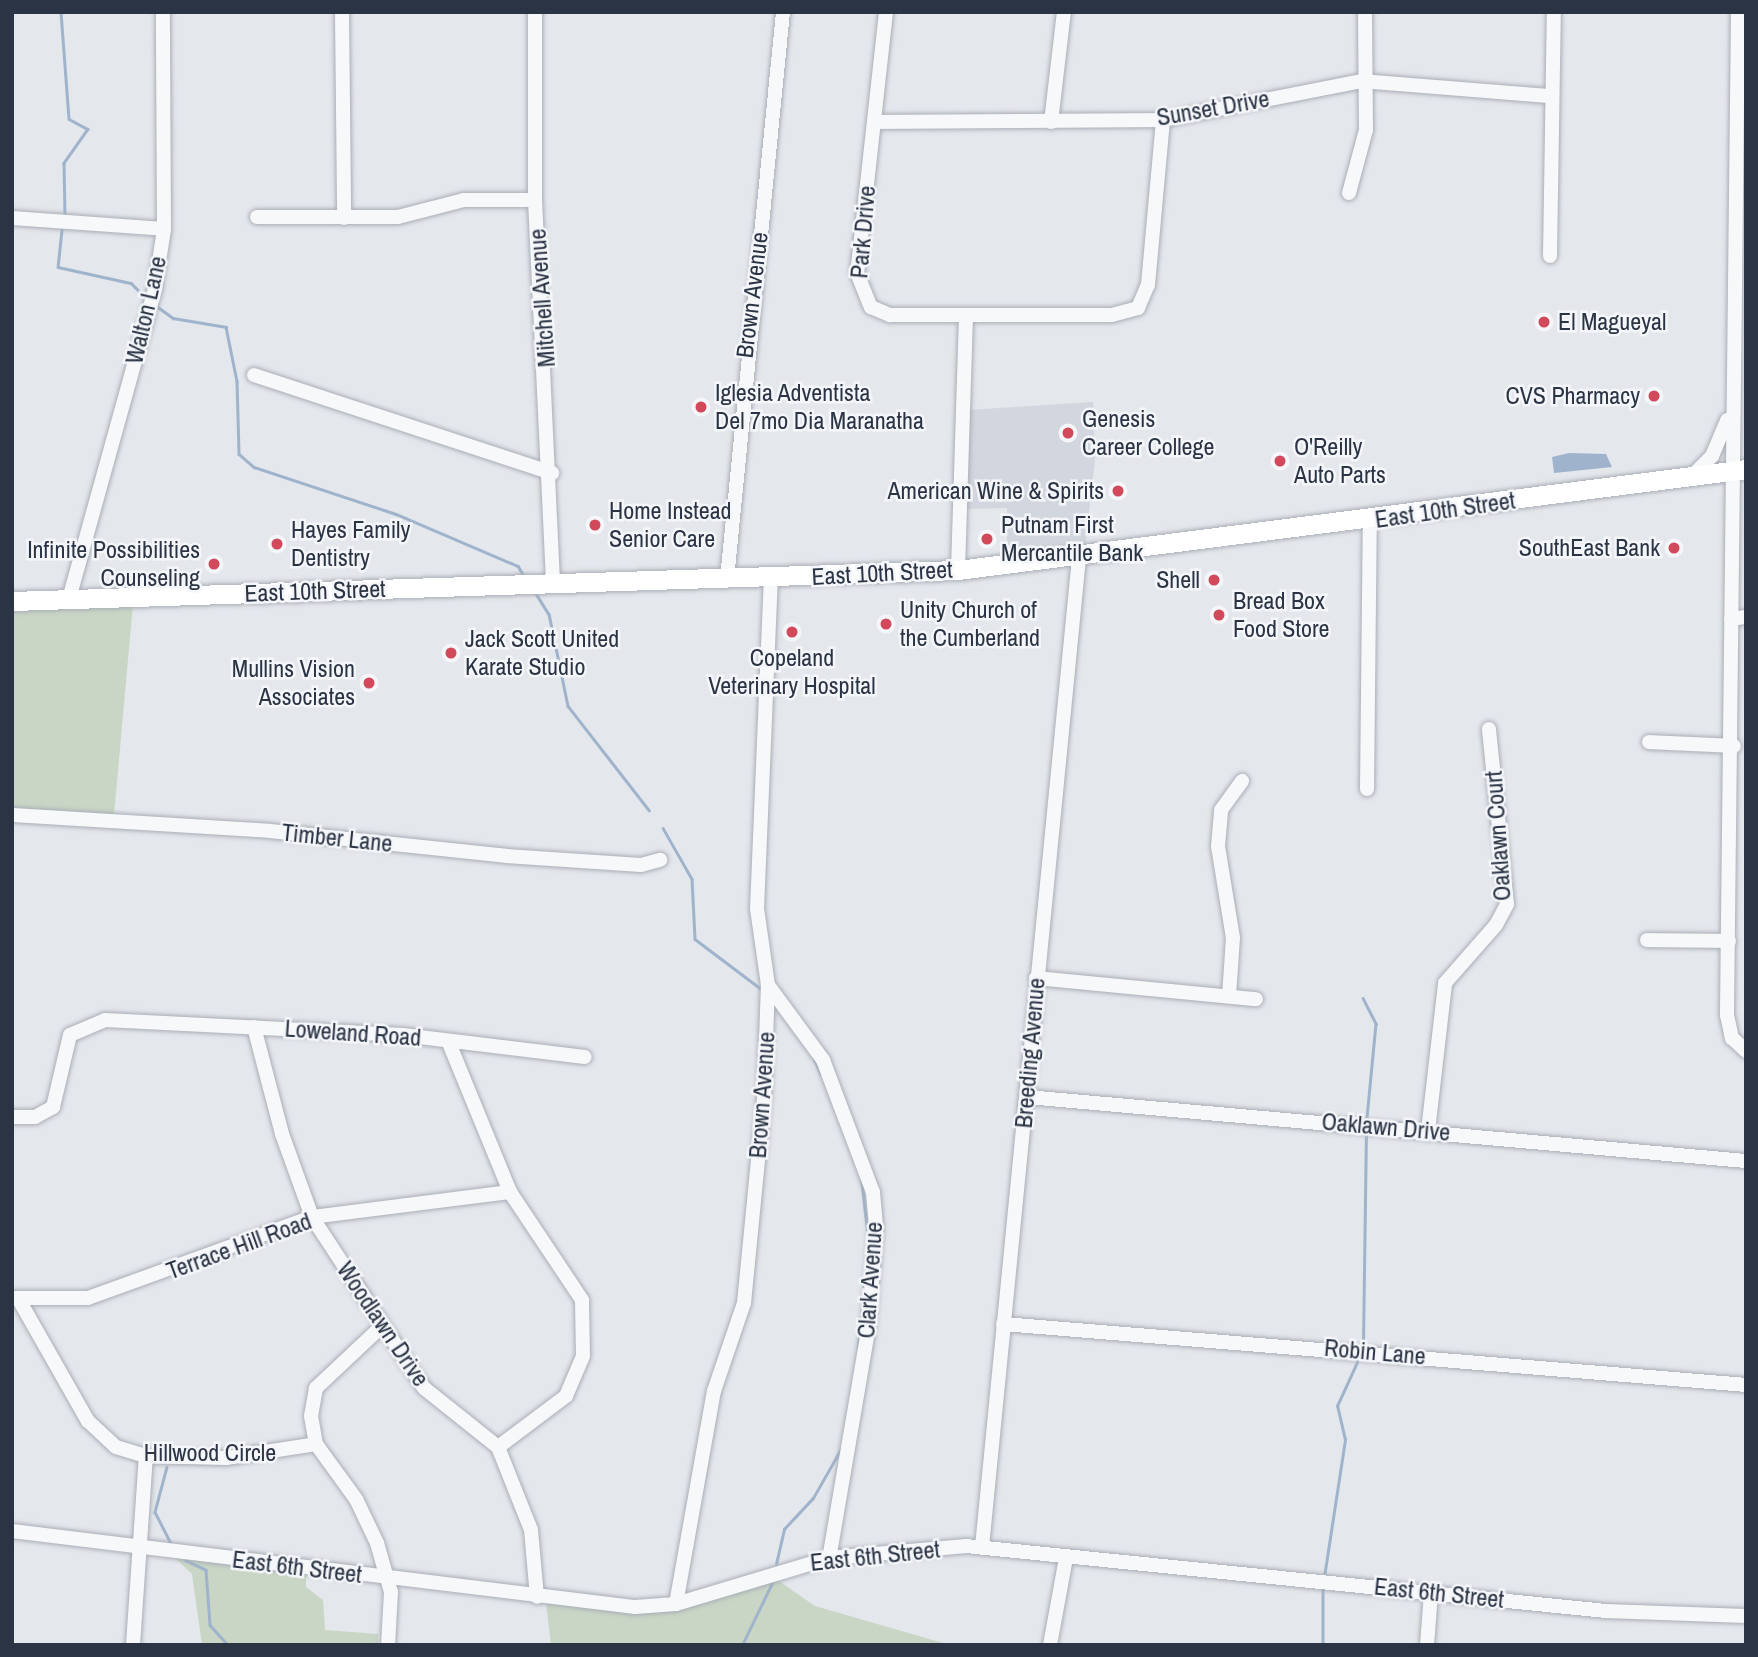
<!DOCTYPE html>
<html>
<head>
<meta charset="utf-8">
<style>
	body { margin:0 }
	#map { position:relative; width:1758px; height:1657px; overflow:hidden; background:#e4e7ec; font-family:"Archivo Narrow",sans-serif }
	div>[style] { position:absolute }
	.built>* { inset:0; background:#d2d6de }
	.green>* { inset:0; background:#c9d6c5 }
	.water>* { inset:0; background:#9fb4cc }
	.stream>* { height:2.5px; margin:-1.25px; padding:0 1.25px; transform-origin:1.25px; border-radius:1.25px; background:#9fb4cc }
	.roads { filter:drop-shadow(0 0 2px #a9aeb7) drop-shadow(0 0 2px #a9aeb7) }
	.minor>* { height:14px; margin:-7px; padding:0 7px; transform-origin:7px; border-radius:7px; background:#f7f8fa }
	.major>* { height:19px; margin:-9.5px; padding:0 9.5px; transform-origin:9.5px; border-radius:9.5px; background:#fff }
	.dots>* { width:19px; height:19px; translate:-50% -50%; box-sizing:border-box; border:4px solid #f4f6f9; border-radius:50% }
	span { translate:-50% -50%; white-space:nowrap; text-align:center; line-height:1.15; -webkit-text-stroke:5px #f4f6f9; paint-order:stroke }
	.street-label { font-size:24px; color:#2b3445 }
	.poi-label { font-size:24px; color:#2b3445 }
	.left { translate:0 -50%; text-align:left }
	.right { translate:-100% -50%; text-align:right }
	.frame { position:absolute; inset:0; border:14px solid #2b3445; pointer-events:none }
</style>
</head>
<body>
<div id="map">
	<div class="built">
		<div style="clip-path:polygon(1093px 402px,1095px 459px,1085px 549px,1007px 557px,1007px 508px,965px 509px,968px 410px)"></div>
	</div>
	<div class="green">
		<div style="clip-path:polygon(133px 604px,114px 815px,12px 808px,12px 609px)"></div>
		<div style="clip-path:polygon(174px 1557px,306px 1575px,306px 1587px,323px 1600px,325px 1630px,378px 1634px,378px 1645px,202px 1645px,192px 1574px)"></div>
		<div style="clip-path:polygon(776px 1579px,815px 1606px,950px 1645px,551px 1645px,546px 1603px,647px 1612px)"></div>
	</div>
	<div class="water">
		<div style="clip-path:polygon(1569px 453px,1606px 454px,1612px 467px,1554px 473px,1552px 457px)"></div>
	</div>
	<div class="stream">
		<div style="left:61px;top:12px;width:107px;rotate:85.7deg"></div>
		<div style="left:69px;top:119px;width:21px;rotate:28deg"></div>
		<div style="left:88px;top:129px;width:42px;rotate:125.2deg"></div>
		<div style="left:64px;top:163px;width:51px;rotate:88.9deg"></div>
		<div style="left:62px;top:230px;width:37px;rotate:96deg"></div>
		<div style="left:58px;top:267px;width:75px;rotate:12.4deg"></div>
		<div style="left:131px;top:283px;width:20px;rotate:45deg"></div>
		<div style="left:158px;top:307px;width:19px;rotate:36deg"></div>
		<div style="left:173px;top:318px;width:54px;rotate:9.6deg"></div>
		<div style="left:226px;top:327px;width:55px;rotate:78.5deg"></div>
		<div style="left:237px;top:381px;width:73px;rotate:88.4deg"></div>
		<div style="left:239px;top:454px;width:20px;rotate:41deg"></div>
		<div style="left:254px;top:467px;width:150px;rotate:18.3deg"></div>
		<div style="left:396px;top:514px;width:133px;rotate:23.1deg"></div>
		<div style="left:518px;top:566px;width:12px;rotate:59deg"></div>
		<div style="left:535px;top:592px;width:26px;rotate:58deg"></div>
		<div style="left:549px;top:614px;width:94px;rotate:78.3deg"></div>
		<div style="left:568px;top:706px;width:132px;rotate:52.1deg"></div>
		<div style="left:663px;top:828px;width:59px;rotate:60.4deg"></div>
		<div style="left:692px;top:879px;width:60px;rotate:87.1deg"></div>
		<div style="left:695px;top:939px;width:83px;rotate:37.1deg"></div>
		<div style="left:1363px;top:998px;width:29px;rotate:63deg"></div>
		<div style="left:1376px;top:1024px;width:93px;rotate:95.5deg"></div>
		<div style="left:814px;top:1058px;width:17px;rotate:66deg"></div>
		<div style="left:1363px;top:1343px;width:210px;rotate:-89.2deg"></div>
		<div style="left:858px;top:1349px;width:109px;rotate:-84.8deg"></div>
		<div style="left:868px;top:1240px;width:62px;rotate:-96.4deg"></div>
		<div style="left:167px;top:1467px;width:47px;rotate:104.9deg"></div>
		<div style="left:155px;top:1512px;width:36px;rotate:63deg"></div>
		<div style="left:185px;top:1560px;width:23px;rotate:25deg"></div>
		<div style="left:206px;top:1570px;width:55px;rotate:85.8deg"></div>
		<div style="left:210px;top:1625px;width:27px;rotate:48deg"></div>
		<div style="left:776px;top:1564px;width:36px;rotate:-77deg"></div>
		<div style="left:784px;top:1529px;width:42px;rotate:-46.9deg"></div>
		<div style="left:813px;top:1498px;width:56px;rotate:-60.3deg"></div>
		<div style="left:1324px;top:1577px;width:139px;rotate:-81.3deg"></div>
		<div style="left:1345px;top:1440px;width:35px;rotate:-103deg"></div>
		<div style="left:1337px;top:1406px;width:53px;rotate:-65.4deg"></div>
		<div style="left:1323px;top:1588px;width:57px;rotate:90deg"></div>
		<div style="left:742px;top:1645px;width:71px;rotate:-64.2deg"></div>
	</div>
	<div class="roads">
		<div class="minor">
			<div style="left:342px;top:12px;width:206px;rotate:89.4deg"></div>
			<div style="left:535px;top:12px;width:188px;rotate:90deg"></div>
			<div style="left:535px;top:200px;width:384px;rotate:87.3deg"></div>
			<div style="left:886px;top:12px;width:263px;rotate:96.3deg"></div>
			<div style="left:857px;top:273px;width:37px;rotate:68deg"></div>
			<div style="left:871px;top:307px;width:21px;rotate:23deg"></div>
			<div style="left:890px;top:315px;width:222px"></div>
			<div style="left:1112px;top:315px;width:27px;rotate:-15deg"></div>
			<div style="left:1138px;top:308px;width:25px;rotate:-67deg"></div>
			<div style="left:1148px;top:285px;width:166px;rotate:-84.8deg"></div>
			<div style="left:1738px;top:12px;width:1003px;rotate:90.63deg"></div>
			<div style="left:1727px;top:1015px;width:24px;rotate:78deg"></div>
			<div style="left:1732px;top:1038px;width:19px;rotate:43deg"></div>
			<div style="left:876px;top:122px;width:287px;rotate:-0.4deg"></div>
			<div style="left:1163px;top:120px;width:202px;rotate:-11.1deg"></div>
			<div style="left:1361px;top:81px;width:188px;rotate:4.6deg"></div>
			<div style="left:1051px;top:122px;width:111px;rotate:-83.3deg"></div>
			<div style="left:1349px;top:193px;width:65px;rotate:-74.9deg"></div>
			<div style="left:1366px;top:130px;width:118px;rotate:-90.5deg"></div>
			<div style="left:257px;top:217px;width:141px"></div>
			<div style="left:398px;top:217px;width:68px;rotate:-14.4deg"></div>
			<div style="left:464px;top:200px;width:71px"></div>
			<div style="left:12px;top:218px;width:152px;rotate:4.1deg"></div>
			<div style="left:1550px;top:256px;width:244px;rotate:-89.1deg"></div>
			<div style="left:254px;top:375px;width:314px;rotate:18.2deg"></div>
			<div style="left:1693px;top:475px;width:27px;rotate:-45deg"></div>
			<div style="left:1712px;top:456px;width:39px;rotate:-67deg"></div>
			<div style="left:958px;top:570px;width:255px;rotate:-88.2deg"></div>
			<div style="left:727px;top:579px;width:570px;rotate:-84.36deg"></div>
			<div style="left:69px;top:599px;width:323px;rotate:-74.5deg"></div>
			<div style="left:155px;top:288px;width:60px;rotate:-81.3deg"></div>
			<div style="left:164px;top:229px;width:217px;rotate:-90.3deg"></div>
			<div style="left:1731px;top:619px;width:15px;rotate:-8deg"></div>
			<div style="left:1649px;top:742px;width:85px;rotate:2.7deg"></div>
			<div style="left:1367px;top:789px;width:268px;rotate:-89.4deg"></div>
			<div style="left:12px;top:815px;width:258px;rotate:3.5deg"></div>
			<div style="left:270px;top:831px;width:237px;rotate:6deg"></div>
			<div style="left:506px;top:856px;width:135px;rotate:3.8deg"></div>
			<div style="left:641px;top:865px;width:20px;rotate:-15deg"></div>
			<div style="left:1647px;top:940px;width:82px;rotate:0.7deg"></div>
			<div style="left:1036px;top:978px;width:221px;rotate:5.5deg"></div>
			<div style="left:768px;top:985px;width:93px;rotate:53.7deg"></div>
			<div style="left:823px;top:1060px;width:141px;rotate:69.3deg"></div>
			<div style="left:873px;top:1192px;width:37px;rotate:85deg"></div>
			<div style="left:876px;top:1229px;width:102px;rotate:94.5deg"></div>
			<div style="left:868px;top:1331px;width:230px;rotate:99.7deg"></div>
			<div style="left:1229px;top:996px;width:58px;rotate:-86.1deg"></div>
			<div style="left:1233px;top:938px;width:93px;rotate:-99.3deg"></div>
			<div style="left:1218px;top:846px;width:36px;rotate:-85deg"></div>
			<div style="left:1221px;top:810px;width:36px;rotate:-54deg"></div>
			<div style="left:254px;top:1027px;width:111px;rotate:75.3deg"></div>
			<div style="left:282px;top:1134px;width:88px;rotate:70.1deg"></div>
			<div style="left:312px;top:1217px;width:204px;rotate:56.8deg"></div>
			<div style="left:424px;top:1388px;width:95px;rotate:38.6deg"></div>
			<div style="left:498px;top:1447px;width:89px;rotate:68.3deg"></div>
			<div style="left:531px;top:1530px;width:67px;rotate:84.9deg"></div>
			<div style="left:449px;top:1043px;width:161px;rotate:67.7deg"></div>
			<div style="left:510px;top:1192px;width:130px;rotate:56.3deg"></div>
			<div style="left:582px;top:1300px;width:56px;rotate:89deg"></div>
			<div style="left:583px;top:1356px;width:43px;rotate:113deg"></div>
			<div style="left:566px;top:1396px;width:85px;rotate:143.1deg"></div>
			<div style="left:1027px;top:1097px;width:722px;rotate:5.09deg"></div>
			<div style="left:12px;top:1117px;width:23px"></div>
			<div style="left:35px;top:1117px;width:21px;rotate:-29deg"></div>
			<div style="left:53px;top:1107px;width:74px;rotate:-76.7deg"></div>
			<div style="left:70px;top:1035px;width:38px;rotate:-23deg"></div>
			<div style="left:105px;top:1020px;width:298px;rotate:2.9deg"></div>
			<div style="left:403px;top:1035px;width:183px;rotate:6.9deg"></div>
			<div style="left:1428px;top:1131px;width:149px;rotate:-83.4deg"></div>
			<div style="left:1445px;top:983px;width:77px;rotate:-48.7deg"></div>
			<div style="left:1496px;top:925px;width:24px;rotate:-62deg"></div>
			<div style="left:1507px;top:904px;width:176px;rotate:-95.9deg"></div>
			<div style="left:12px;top:1298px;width:76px"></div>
			<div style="left:88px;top:1298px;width:238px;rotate:-19.9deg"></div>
			<div style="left:312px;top:1217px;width:200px;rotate:-7.2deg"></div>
			<div style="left:18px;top:1298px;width:142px;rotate:60.4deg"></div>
			<div style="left:88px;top:1421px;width:38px;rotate:43deg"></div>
			<div style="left:116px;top:1447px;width:31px;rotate:17deg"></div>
			<div style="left:146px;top:1456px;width:80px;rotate:1.4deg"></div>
			<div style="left:226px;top:1458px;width:91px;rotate:-8.8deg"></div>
			<div style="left:1003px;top:1324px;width:745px;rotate:4.69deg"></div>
			<div style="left:382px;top:1326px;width:91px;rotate:136.8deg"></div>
			<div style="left:316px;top:1388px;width:28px;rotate:100deg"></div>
			<div style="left:311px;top:1416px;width:28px;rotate:80deg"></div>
			<div style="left:316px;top:1444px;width:68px;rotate:54deg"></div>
			<div style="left:356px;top:1499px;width:49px;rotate:64.5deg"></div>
			<div style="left:377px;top:1543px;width:51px;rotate:74.1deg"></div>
			<div style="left:391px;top:1592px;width:53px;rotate:93.2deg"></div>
			<div style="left:12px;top:1531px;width:628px;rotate:6.96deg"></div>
			<div style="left:635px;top:1607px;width:41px;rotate:-4.2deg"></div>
			<div style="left:676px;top:1604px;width:160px;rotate:-16.7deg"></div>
			<div style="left:829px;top:1558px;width:138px;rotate:-5deg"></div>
			<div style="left:966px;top:1546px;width:643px;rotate:5.8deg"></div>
			<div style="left:1606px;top:1611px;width:140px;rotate:2deg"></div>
			<div style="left:982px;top:1547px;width:994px;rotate:-84.4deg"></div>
			<div style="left:676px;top:1604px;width:216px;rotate:-79.9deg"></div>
			<div style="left:714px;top:1391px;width:93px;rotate:-71.2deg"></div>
			<div style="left:744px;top:1303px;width:206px;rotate:-84.4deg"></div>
			<div style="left:764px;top:1098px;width:113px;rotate:-88deg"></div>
			<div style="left:768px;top:985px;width:77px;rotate:-98.2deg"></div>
			<div style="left:757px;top:909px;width:331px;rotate:-87.6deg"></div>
			<div style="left:133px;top:1645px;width:189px;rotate:-86.1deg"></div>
			<div style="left:1050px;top:1645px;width:88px;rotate:-79.6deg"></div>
			<div style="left:1427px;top:1645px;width:52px;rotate:-85.6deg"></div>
		</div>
		<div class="major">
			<div style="left:12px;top:601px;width:947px;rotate:-1.88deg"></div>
			<div style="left:958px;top:570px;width:794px;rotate:-7.3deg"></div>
		</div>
	</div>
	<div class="dots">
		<div style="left:1544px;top:322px;background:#d1495b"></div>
		<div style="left:1654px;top:396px;background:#d1495b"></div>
		<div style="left:701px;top:407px;background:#d1495b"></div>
		<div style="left:1068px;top:433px;background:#d1495b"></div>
		<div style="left:1280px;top:461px;background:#d1495b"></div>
		<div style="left:1118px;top:491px;background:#d1495b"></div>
		<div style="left:595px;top:525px;background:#d1495b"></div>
		<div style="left:987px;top:539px;background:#d1495b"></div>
		<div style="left:277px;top:544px;background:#d1495b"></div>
		<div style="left:1674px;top:548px;background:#d1495b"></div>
		<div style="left:214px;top:564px;background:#d1495b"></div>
		<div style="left:1214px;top:580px;background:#d1495b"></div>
		<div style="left:1219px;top:615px;background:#d1495b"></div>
		<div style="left:886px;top:624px;background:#d1495b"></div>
		<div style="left:792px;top:632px;background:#d1495b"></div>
		<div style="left:451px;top:653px;background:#d1495b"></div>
		<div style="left:369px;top:683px;background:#d1495b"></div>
	</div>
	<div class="street-label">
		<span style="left:1213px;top:108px;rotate:-10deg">Sunset Drive</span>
		<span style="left:863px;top:232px;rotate:-85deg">Park Drive</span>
		<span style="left:752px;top:295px;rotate:-83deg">Brown Avenue</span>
		<span style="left:542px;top:298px;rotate:-94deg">Mitchell Avenue</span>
		<span style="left:146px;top:310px;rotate:-77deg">Walton Lane</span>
		<span style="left:1445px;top:510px;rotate:-8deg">East 10th Street</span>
		<span style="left:882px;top:573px;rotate:-3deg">East 10th Street</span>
		<span style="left:315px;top:591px;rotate:-2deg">East 10th Street</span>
		<span style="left:1498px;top:836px;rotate:-94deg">Oaklawn Court</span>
		<span style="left:337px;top:838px;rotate:6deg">Timber Lane</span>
		<span style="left:353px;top:1033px;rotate:4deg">Loweland Road</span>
		<span style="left:1030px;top:1053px;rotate:-85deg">Breeding Avenue</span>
		<span style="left:762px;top:1095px;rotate:-86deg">Brown Avenue</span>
		<span style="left:1386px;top:1127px;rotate:5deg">Oaklawn Drive</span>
		<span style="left:239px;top:1246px;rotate:-20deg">Terrace Hill Road</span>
		<span style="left:870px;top:1280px;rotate:-86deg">Clark Avenue</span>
		<span style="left:383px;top:1324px;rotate:56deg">Woodlawn Drive</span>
		<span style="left:1375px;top:1352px;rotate:5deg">Robin Lane</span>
		<span style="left:210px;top:1453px">Hillwood Circle</span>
		<span style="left:875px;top:1556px;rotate:-6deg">East 6th Street</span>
		<span style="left:297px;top:1567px;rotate:7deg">East 6th Street</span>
		<span style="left:1439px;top:1593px;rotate:6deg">East 6th Street</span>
	</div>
	<div class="poi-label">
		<span class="left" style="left:1558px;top:322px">El Magueyal</span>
		<span class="left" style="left:715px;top:407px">Iglesia Adventista<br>Del 7mo Dia Maranatha</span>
		<span class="right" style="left:1640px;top:396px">CVS Pharmacy</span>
		<span class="left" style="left:1082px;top:433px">Genesis<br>Career College</span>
		<span class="left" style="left:1294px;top:461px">O'Reilly<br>Auto Parts</span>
		<span class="right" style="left:1104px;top:491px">American Wine &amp; Spirits</span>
		<span class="left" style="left:609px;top:525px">Home Instead<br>Senior Care</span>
		<span class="left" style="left:1001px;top:539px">Putnam First<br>Mercantile Bank</span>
		<span class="left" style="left:291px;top:544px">Hayes Family<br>Dentistry</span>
		<span class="right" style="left:1660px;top:548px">SouthEast Bank</span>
		<span class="right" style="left:200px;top:564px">Infinite Possibilities<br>Counseling</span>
		<span class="right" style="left:1200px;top:580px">Shell</span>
		<span class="left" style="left:1233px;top:615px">Bread Box<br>Food Store</span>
		<span class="left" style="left:900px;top:624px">Unity Church of<br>the Cumberland</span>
		<span class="left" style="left:465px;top:653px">Jack Scott United<br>Karate Studio</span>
		<span style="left:792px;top:672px">Copeland<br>Veterinary Hospital</span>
		<span class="right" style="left:355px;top:683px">Mullins Vision<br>Associates</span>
	</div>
	<div class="frame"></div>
</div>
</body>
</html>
